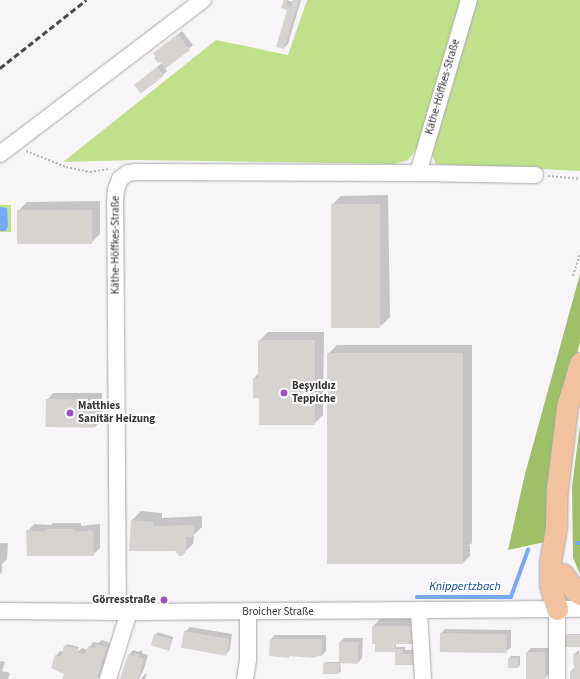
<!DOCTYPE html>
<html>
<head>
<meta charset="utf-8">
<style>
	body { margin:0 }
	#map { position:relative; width:580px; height:679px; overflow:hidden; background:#f8f5f9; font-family:"Source Sans 3",sans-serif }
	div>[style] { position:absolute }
	.green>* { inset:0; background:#c0e18a; transform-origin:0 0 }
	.forest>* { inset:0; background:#9ec066 }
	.water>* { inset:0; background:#77aaf5 }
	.shadow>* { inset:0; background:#0003; transform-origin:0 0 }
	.stream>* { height:3.5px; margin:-1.75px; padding:0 1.75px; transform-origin:1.75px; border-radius:1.75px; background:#77aaf5 }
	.building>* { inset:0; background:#d7d3d1; transform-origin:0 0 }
	.path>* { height:2px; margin-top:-1px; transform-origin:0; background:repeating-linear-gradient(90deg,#b7b5b8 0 2px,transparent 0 4px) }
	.roads { filter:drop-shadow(0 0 1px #a8a6a9) drop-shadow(0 0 1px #a8a6a9) }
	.minor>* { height:16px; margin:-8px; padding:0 8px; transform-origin:8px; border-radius:8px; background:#fff }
	.major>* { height:21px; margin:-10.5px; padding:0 10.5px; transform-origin:10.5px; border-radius:10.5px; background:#f2c19d }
	.rail>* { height:3px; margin-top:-1.5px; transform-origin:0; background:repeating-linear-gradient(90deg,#4a494b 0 6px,transparent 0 9px) }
	.dots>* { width:11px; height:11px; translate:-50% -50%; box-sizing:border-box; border:2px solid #fff; border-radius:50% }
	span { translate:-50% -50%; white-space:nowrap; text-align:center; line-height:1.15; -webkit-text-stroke:4px #fff; paint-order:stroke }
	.street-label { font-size:11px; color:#373637 }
	.poi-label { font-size:11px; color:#373637; font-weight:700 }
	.left { translate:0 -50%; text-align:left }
	.right { translate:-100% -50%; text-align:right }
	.water-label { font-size:12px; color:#06499f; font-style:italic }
</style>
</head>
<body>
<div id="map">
	<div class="green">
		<div style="clip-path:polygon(307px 0,460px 0,417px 148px,408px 160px,394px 164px,137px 160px,63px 162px,216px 40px,288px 55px)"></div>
		<div style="clip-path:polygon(475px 0,580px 0,580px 171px,436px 164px,430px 151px)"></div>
		<div style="left:0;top:205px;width:11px;height:27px"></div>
	</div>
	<div class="forest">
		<div style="clip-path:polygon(580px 274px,580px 342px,557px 427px,545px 542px,508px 550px,525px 474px)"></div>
		<div style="clip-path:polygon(580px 425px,580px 574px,573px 558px,572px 487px)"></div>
	</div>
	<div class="water">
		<div style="clip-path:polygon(0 207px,7px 208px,8px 226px,6px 231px,0 231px)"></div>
	</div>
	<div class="shadow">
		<div style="clip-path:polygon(285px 0,294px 2px,294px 0,301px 0,288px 44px,284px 48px,288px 9px)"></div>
		<div style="clip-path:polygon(182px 31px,193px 45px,165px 68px,167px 71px,163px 75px,140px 81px,162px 63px,154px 53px)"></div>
		<div style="clip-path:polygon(388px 195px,390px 317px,381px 326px,332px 205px,341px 196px)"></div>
		<div style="clip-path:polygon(100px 201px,100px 234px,91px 243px,18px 211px,27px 202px)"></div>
		<div style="clip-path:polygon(268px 332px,324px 332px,323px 415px,314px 424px,260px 397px,254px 378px,259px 373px,259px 341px)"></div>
		<div style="clip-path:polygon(337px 345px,472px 345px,472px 543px,468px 546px,470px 546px,470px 556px,463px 563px,328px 563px,328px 354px)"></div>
		<div style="clip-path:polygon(53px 393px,102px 393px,101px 420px,95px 427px,47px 400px)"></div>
		<div style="clip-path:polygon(141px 511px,162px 513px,162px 518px,202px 516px,202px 527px,194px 535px,193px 544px,184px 553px,132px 535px,132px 520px)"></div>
		<div style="clip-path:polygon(53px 523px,81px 523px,81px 526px,100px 524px,100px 548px,93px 555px,28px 531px,34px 524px,51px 525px)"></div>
		<div style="clip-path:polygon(0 543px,8px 543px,7px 559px,2px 564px,2px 572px,0 574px)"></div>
		<div style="clip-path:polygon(380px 619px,420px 619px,396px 643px,396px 647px,405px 647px,405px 650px,418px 650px,418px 660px,413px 664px,396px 651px,373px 626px)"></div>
		<div style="clip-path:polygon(190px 627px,232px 634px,230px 650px,225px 655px,185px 632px)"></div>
		<div style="clip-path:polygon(445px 629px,511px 630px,511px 647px,507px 651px,441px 633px)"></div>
		<div style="left:157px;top:632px;width:17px;height:14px;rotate:17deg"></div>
		<div style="clip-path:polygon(568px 634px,580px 634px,580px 646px,566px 636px)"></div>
		<div style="clip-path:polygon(275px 635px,326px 635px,326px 651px,322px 655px,315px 657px,290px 655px,289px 657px,271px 639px)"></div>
		<div style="clip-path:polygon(344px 638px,363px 638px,362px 658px,358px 663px,340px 662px,341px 671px,339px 673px,324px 664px,326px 662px,340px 662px,340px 642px)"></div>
		<div style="clip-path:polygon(102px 640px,110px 643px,99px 678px,63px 679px,65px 674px,56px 656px,60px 651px,63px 652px,65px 646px,67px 644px,79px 647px,77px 652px,82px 648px,88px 650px,93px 642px,98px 643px)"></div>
		<div style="clip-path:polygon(531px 648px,549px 648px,549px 673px,545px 678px,531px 679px,527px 652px)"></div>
		<div style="clip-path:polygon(133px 650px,138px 652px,142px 650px,142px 653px,148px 655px,144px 669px,139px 679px,121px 679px,129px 655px)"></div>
		<div style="clip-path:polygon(579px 650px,580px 679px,571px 679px,571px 671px,575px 667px,574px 654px)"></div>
		<div style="clip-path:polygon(511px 656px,520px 656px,520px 665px,518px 667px,509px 658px)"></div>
		<div style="clip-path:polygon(0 661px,5px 662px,2px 671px,10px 673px,8px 679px,0 679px)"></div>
		<div style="clip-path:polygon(145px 674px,147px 674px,145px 679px,141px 679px)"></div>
	</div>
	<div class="stream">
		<div style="left:577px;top:543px;width:3px"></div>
		<div style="left:417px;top:597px;width:94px"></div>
		<div style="left:511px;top:597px;width:50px;rotate:-70.1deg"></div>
	</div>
	<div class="building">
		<div style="clip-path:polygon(284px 0,288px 0,287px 5px,291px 7px,293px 0,299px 0,284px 49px,276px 47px,287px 10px,281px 8px)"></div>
		<div style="clip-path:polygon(178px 34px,190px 50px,165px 69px,160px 62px,158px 63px,154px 58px,155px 56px,153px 53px)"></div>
		<div style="left:157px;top:67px;width:11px;height:29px;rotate:52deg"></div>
		<div style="left:331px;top:204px;width:49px;height:124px"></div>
		<div style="left:17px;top:210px;width:75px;height:34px"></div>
		<div style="clip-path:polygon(258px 340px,315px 340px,315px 425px,259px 425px,259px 398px,253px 398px,253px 378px,258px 378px)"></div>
		<div style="left:327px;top:353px;width:136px;height:211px"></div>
		<div style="left:46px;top:399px;width:49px;height:28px;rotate:1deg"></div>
		<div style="clip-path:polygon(131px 520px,154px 522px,153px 526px,194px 525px,194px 537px,186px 537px,186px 552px,182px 556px,179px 556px,175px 551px,129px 551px)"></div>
		<div style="clip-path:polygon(45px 529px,75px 529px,75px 532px,93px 530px,94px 556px,27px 556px,26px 530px,45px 532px)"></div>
		<div style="clip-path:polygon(372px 626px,414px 626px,414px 644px,395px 644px,395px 649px,403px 649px,403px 654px,414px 654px,414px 665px,395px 665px,395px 652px,375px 652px,375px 644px,372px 644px)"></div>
		<div style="left:184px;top:631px;width:46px;height:17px;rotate:10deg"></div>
		<div style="left:440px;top:633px;width:67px;height:19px;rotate:1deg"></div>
		<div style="clip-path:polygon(154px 634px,171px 639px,169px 651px,151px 645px)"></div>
		<div style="left:565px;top:635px;width:15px;height:12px"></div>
		<div style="clip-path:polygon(270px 639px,322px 639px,322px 656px,315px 656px,315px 658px,289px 656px,289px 658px,269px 656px)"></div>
		<div style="clip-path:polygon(339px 642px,359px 642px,358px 664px,339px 663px,339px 674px,323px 674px,323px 663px,339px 663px)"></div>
		<div style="clip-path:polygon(96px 644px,107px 647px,97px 679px,62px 679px,64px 674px,51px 668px,55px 655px,61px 657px,64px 645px,78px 649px,77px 652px,85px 654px,88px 646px,95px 648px)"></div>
		<div style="left:526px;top:652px;width:19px;height:27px"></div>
		<div style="clip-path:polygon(135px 653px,139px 655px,138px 657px,144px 659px,138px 679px,120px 679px,128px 654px,134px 656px)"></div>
		<div style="clip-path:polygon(573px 654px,580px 654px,580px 679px,570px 679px,570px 671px,574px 671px)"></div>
		<div style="left:508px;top:658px;width:10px;height:10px"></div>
	</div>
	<div class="path">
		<div style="left:26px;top:151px;width:43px;rotate:21.8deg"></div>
		<div style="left:66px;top:167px;width:25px;rotate:12deg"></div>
		<div style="left:90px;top:172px;width:20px;rotate:-9deg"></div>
		<div style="left:548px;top:176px;width:32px;rotate:5deg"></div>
		<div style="left:573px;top:276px;width:24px;rotate:-73deg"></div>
	</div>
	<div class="roads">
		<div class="minor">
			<div style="left:0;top:154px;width:255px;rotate:-37.2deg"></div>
			<div style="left:418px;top:173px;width:117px;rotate:1deg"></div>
			<div style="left:0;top:611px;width:129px;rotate:0.4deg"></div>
			<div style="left:129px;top:612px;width:451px;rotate:-0.4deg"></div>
			<div style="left:118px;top:612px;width:411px;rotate:-90.4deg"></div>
			<div style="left:115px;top:201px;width:11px;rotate:-85deg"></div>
			<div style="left:116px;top:190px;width:12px;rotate:-70deg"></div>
			<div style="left:120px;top:179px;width:10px;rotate:-37deg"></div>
			<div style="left:128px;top:173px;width:8px;rotate:-7deg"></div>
			<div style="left:136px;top:172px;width:282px;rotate:0.2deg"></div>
			<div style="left:418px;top:173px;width:180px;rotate:-73.6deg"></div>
			<div style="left:419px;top:612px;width:67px;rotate:86.6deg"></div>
			<div style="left:108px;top:679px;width:70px;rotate:-72.6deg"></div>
			<div style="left:245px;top:679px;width:20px;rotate:-81deg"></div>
			<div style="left:248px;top:659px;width:47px;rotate:-90deg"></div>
			<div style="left:557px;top:679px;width:70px;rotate:-90deg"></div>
		</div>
		<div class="major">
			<div style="left:563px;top:574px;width:19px;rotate:55deg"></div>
			<div style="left:574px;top:590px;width:7px;rotate:34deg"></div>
			<div style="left:557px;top:609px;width:25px;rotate:-106deg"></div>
			<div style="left:550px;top:585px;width:23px;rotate:-90deg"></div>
			<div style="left:550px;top:562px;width:35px;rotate:-80deg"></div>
			<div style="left:556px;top:528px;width:39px;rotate:-89deg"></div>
			<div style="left:557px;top:489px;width:83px;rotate:-83deg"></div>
			<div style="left:567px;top:407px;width:46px;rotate:-73.5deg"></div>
		</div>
	</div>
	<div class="rail">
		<div style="left:0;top:68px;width:110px;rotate:-38.3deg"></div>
	</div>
	<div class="dots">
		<div style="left:284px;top:393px;background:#9953c7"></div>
		<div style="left:70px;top:413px;background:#9953c7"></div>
		<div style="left:164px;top:600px;background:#9953c7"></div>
	</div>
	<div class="street-label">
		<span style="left:443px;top:87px;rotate:-74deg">Käthe-Höffkes-Straße</span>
		<span style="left:116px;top:245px;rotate:-90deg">Käthe-Höffkes-Straße</span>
		<span style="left:278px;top:612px">Broicher Straße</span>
	</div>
	<div class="poi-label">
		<span class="left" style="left:292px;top:393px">Beşyıldız<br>Teppiche</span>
		<span class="left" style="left:78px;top:413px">Matthies<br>Sanitär Heizung</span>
		<span class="right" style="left:156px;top:600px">Görresstraße</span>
	</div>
	<div class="water-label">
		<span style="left:465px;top:587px">Knippertzbach</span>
	</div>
</div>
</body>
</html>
